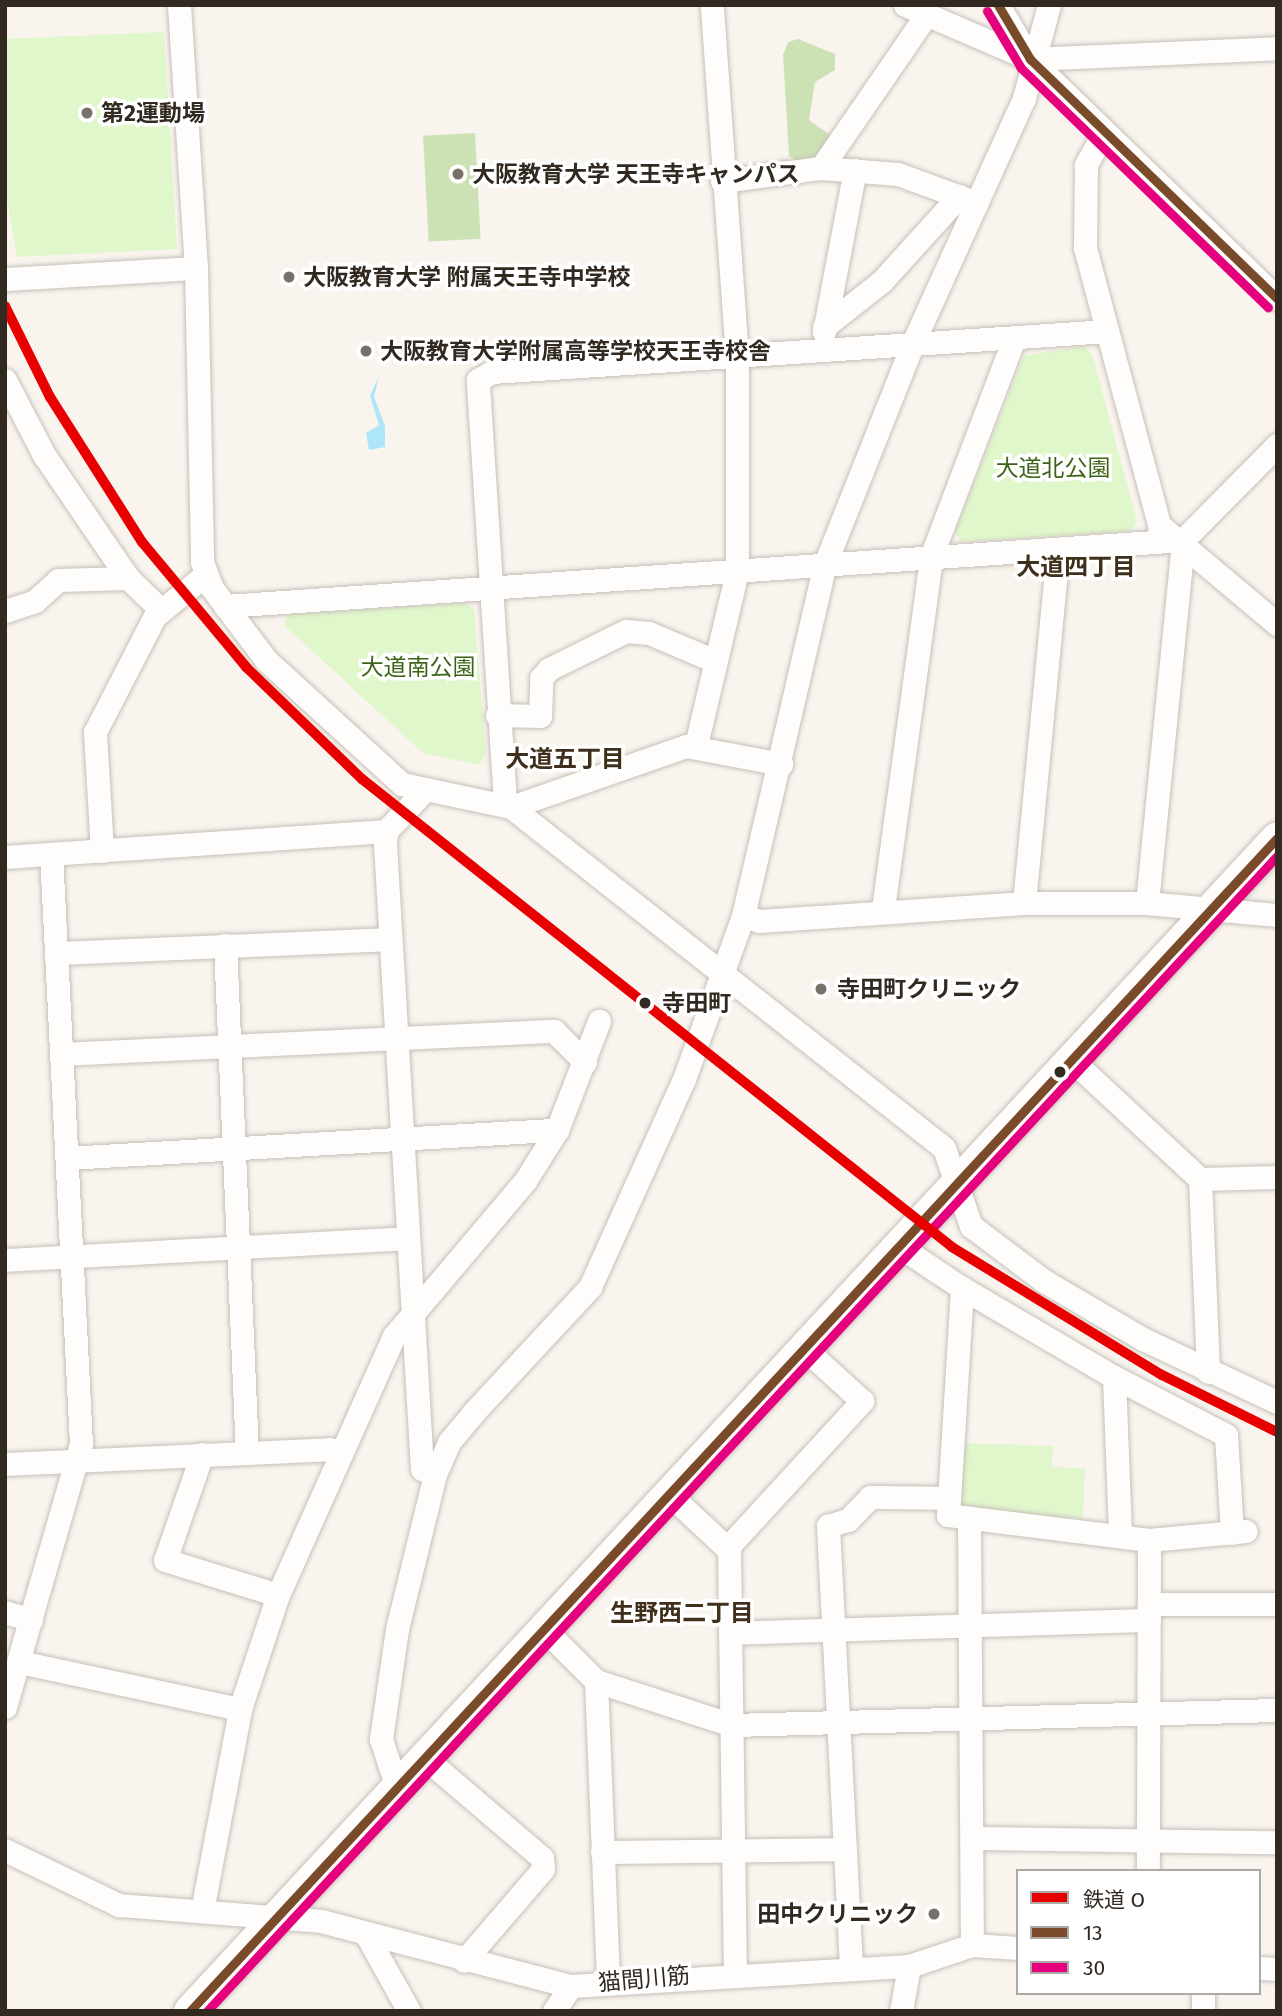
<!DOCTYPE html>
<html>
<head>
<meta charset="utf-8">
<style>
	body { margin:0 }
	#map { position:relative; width:1282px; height:2016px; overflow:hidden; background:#f9f4ee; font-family:"Fira Sans","Noto Sans JP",sans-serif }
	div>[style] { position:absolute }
	.green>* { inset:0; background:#e0f6cb }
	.forest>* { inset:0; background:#cce2b5; transform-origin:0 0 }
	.water>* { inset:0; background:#ade6f8 }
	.roads { filter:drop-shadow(0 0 2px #c6c0b9) drop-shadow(0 0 2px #c6c0b9) }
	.minor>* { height:23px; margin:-11.5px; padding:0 11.5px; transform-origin:11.5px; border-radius:11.5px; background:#fefdfc }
	.highway>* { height:33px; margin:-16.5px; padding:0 16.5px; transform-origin:16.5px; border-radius:16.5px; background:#fefdfc }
	.bus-1>* { height:9px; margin:-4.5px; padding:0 4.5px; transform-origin:4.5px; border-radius:4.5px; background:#7a4b2a }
	.bus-2>* { height:9px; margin:-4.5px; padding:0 4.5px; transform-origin:4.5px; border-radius:4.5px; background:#e5007d }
	.rail-1>* { height:10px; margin:-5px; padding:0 5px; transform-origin:5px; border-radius:5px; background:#e80000 }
	.dots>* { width:19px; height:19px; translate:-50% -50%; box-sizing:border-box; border:4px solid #fff; border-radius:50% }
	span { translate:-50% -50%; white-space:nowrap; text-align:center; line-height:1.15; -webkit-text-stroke:7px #fff; paint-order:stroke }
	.poi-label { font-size:23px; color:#322a21; font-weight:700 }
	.left { translate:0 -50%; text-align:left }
	.right { translate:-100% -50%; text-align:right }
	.park-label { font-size:23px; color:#3d6417 }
	.stop-label { font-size:23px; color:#322a21; font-weight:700 }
	.street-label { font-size:23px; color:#322a21 }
	.neighbourhood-label { font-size:24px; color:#402f1b; font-weight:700 }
	.frame { position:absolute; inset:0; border:7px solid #322a21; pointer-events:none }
	.legend { position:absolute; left:1016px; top:1869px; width:245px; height:126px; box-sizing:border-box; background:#fff; border:2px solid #adaaa6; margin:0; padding:9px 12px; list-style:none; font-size:21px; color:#322a21 }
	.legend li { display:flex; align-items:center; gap:14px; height:35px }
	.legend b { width:35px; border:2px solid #adaaa6 }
</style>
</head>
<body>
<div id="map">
	<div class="green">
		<div style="clip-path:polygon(164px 32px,177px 249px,17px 257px,5px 188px,5px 39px)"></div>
		<div style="clip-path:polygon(1083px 346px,1092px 354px,1137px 521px,1130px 531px,962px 542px,955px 532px,1024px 356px)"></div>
		<div style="clip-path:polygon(465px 603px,474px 610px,486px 754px,479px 765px,423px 753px,284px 625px,289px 614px)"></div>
		<div style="clip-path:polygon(961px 1443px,1053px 1446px,1052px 1467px,1085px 1468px,1083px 1518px,959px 1514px)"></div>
	</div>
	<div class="forest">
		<div style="clip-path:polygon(798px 39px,835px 54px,835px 70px,815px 82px,809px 120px,830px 135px,822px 154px,798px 161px,789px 156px,783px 55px,788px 42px)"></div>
		<div style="left:475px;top:133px;width:106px;height:52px;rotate:87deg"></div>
	</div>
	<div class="water">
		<div style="clip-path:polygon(379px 376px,374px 397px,385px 426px,385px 447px,369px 450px,366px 433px,379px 425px,370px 396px)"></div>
	</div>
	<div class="roads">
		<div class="minor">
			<div style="left:179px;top:5px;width:264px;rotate:86.3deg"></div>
			<div style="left:196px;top:268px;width:294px;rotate:88.8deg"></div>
			<div style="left:202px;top:562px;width:28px;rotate:69deg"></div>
			<div style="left:212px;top:588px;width:90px;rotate:53.1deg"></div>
			<div style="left:266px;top:660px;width:184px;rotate:42.4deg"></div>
			<div style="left:402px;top:784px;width:111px;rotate:11.9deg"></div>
			<div style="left:511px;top:807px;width:551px;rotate:38.22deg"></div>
			<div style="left:944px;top:1148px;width:83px;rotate:70.9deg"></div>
			<div style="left:971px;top:1226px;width:91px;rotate:37deg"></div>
			<div style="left:1044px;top:1281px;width:115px;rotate:30.4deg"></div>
			<div style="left:1143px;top:1339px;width:148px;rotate:25.2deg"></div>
			<div style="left:905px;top:5px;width:136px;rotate:23.4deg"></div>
			<div style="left:1030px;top:59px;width:247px;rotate:-2.5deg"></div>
			<div style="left:998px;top:5px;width:63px;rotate:59.3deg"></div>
			<div style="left:1030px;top:59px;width:344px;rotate:44.1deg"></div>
			<div style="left:1104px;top:132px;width:38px;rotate:119deg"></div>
			<div style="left:1086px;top:165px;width:83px;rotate:90.7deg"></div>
			<div style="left:1085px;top:248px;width:287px;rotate:75deg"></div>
			<div style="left:1159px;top:525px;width:154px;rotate:40deg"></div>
			<div style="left:821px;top:168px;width:186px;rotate:-55.5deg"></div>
			<div style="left:722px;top:181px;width:100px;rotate:-7.5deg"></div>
			<div style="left:821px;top:168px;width:77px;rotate:4.5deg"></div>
			<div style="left:898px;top:174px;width:84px;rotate:20.2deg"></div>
			<div style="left:5px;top:279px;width:191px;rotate:-3.3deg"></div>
			<div style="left:824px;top:327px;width:74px;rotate:-38.4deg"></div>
			<div style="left:882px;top:281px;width:115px;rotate:-47.8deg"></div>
			<div style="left:824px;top:332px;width:165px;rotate:-79.2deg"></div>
			<div style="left:5px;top:380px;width:85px;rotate:62.5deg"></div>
			<div style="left:44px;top:455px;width:149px;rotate:55.7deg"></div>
			<div style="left:128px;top:578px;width:45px;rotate:44.1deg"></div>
			<div style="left:225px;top:606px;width:960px;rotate:-3.94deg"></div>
			<div style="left:1183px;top:540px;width:134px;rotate:-45.3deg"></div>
			<div style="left:5px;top:611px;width:32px;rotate:-18deg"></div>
			<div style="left:35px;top:601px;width:31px;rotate:-42deg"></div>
			<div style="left:58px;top:580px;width:70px;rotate:-1.6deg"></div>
			<div style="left:497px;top:715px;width:43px;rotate:1.3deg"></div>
			<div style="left:540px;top:716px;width:38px;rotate:-88deg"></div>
			<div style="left:541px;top:678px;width:12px;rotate:-48deg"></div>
			<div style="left:549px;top:669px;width:86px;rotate:-26.3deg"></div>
			<div style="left:626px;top:631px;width:23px;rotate:5deg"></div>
			<div style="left:649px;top:633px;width:72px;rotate:23deg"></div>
			<div style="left:696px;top:745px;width:179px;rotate:-76.7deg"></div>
			<div style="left:737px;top:571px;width:214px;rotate:-90deg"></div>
			<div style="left:737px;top:357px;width:353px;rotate:-94.1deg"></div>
			<div style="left:422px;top:793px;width:52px;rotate:133.5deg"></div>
			<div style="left:386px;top:831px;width:13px;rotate:94deg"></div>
			<div style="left:385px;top:844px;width:626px;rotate:86.61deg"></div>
			<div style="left:422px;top:1469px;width:14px;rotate:21deg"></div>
			<div style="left:505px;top:802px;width:423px;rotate:-93.7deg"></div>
			<div style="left:478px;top:380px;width:16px;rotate:-30deg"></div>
			<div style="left:492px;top:372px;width:616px;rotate:-3.81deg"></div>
			<div style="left:511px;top:807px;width:185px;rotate:-19.2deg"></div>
			<div style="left:686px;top:746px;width:97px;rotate:10.7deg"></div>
			<div style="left:102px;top:851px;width:119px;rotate:-93.4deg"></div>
			<div style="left:95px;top:732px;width:131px;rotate:-62.7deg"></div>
			<div style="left:155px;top:616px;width:65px;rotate:-39.4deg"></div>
			<div style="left:5px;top:857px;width:382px;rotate:-3.9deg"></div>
			<div style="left:1024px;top:903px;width:355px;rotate:-84.5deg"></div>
			<div style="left:1147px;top:903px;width:365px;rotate:-84.3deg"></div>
			<div style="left:883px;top:909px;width:355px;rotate:-82.2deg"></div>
			<div style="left:931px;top:557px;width:233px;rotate:-69.2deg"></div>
			<div style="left:743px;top:916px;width:17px;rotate:17deg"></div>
			<div style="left:759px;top:921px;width:266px;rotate:-3.9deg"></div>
			<div style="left:1024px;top:903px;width:123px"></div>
			<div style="left:1147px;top:903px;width:131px;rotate:5.3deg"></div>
			<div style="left:225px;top:945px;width:507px;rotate:87.52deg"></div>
			<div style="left:57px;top:953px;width:331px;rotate:-2.4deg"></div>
			<div style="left:61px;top:1054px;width:494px;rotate:-2.7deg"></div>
			<div style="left:554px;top:1031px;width:44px;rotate:45deg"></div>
			<div style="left:1074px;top:1062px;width:172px;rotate:42.9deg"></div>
			<div style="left:1200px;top:1179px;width:77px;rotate:-1.5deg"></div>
			<div style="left:67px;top:1158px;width:491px;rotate:-3.3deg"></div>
			<div style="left:1200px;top:1179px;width:193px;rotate:87.6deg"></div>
			<div style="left:902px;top:1248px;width:72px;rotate:33.7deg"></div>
			<div style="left:962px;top:1288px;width:227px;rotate:93.5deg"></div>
			<div style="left:948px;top:1515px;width:203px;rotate:7.1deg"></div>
			<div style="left:1149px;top:1540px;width:331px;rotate:90.2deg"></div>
			<div style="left:5px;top:1260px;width:403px;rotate:-3.1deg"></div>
			<div style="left:962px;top:1288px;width:176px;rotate:30.4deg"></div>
			<div style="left:1114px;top:1377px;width:157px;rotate:87.8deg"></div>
			<div style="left:1114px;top:1377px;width:126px;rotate:27.4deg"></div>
			<div style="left:1226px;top:1435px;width:98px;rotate:86.5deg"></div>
			<div style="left:202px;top:1454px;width:112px;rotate:109.2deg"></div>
			<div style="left:165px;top:1560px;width:118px;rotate:17.2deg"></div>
			<div style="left:5px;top:1464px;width:325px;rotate:-2.6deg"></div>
			<div style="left:330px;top:1449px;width:12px;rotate:24deg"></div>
			<div style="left:670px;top:1495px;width:81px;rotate:43deg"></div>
			<div style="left:729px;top:1550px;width:423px;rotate:89.2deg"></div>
			<div style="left:969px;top:1523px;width:422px;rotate:89.6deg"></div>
			<div style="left:1149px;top:1540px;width:97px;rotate:-5.3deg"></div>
			<div style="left:727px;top:1548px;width:200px;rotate:-47.4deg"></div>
			<div style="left:862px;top:1401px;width:76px;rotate:-137.7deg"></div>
			<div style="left:1149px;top:1604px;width:128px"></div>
			<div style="left:5px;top:1612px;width:27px;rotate:17deg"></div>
			<div style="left:545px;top:1630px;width:72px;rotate:45deg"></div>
			<div style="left:596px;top:1681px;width:143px;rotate:17.9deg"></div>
			<div style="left:732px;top:1725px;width:545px;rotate:-1.58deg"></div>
			<div style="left:730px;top:1633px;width:419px;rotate:-1.8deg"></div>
			<div style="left:19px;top:1662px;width:226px;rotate:12deg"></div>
			<div style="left:596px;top:1681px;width:301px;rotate:87.7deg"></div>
			<div style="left:5px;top:1707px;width:274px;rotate:-73.9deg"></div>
			<div style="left:81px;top:1444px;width:591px;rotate:-92.91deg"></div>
			<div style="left:425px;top:1758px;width:154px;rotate:40.5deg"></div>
			<div style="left:542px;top:1858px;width:11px;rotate:85deg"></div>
			<div style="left:543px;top:1869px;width:121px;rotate:130.7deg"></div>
			<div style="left:397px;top:1788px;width:52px;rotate:-108.1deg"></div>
			<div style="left:381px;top:1739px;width:111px;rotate:-81.7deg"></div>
			<div style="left:397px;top:1629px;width:160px;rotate:-76.2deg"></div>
			<div style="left:435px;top:1474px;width:35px;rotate:-66deg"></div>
			<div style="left:449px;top:1442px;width:38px;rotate:-50deg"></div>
			<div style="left:473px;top:1413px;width:172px;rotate:-47.1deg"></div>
			<div style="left:590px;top:1287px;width:228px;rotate:-65.7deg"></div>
			<div style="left:684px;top:1079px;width:173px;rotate:-70.1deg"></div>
			<div style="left:743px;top:916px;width:361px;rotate:-76.9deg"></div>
			<div style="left:825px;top:564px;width:236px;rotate:-68.3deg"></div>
			<div style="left:912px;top:345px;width:271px;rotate:-65.6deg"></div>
			<div style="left:1024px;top:98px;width:96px;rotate:-75deg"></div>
			<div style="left:974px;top:1838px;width:303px;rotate:0.8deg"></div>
			<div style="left:5px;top:1850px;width:127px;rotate:25.8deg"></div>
			<div style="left:119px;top:1905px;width:203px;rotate:4.5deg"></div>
			<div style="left:321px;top:1921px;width:258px;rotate:14.6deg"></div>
			<div style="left:571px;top:1986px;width:339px;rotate:-3.4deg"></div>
			<div style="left:909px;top:1966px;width:66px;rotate:-18.4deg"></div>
			<div style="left:972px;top:1945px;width:46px;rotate:3.7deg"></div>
			<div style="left:602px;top:1852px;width:242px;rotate:-0.7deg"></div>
			<div style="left:202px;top:1911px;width:206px;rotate:-79.3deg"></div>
			<div style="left:240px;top:1709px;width:120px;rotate:-71.6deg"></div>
			<div style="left:278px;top:1595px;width:284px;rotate:-65.9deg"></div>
			<div style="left:394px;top:1336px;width:203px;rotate:-49.8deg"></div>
			<div style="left:525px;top:1181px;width:60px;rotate:-57.9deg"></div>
			<div style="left:557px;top:1130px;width:117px;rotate:-68.9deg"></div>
			<div style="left:367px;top:1936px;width:86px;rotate:60.8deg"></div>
			<div style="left:851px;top:1966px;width:441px;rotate:-93deg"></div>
			<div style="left:828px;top:1526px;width:21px;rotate:-17deg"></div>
			<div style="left:848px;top:1520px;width:32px;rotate:-46deg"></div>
			<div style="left:870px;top:1497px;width:79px;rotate:0.7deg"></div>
			<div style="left:1259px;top:1968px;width:18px;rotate:3deg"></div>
			<div style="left:554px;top:2011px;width:30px;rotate:-56deg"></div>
			<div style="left:901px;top:2011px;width:46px;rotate:-79.9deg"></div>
			<div style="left:1203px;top:2011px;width:18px;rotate:-90deg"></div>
		</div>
		<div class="highway">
			<div style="left:190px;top:2011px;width:1599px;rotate:-47.18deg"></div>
		</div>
	</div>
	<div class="bus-1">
		<div style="left:998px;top:5px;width:63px;rotate:59.3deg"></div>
		<div style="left:1030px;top:59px;width:344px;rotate:44.1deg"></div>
		<div style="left:190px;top:2011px;width:1599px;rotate:-47.18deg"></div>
	</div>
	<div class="bus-2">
		<div style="left:987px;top:11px;width:66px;rotate:59.2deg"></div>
		<div style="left:1021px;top:68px;width:344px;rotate:44.1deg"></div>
		<div style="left:207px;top:2011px;width:1574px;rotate:-47.19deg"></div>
	</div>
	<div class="rail-1">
		<div style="left:5px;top:306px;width:102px;rotate:63.7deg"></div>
		<div style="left:50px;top:397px;width:172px;rotate:57.6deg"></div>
		<div style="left:142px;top:542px;width:163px;rotate:50.2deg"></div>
		<div style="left:246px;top:667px;width:161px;rotate:44deg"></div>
		<div style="left:362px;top:779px;width:753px;rotate:38.42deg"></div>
		<div style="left:952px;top:1247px;width:246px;rotate:31.4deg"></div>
		<div style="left:1162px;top:1375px;width:128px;rotate:26.4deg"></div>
	</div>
	<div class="dots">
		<div style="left:87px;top:113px;background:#787169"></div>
		<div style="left:458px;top:174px;background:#787169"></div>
		<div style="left:289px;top:277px;background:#787169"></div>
		<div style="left:366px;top:351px;background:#787169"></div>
		<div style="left:821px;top:989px;background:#787169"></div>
		<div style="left:645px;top:1003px;background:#322a21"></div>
		<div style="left:1060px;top:1072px;background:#322a21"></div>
		<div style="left:934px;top:1914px;background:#787169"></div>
	</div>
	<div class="poi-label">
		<span class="left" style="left:101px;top:113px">第2運動場</span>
		<span class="left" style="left:472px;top:174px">大阪教育大学 天王寺キャンパス</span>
		<span class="left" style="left:303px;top:277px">大阪教育大学 附属天王寺中学校</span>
		<span class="left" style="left:380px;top:351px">大阪教育大学附属高等学校天王寺校舎</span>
		<span class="left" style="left:837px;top:989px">寺田町クリニック</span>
		<span class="right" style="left:918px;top:1914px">田中クリニック</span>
	</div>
	<div class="park-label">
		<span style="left:1053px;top:468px">大道北公園</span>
		<span style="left:418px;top:667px">大道南公園</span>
	</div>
	<div class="stop-label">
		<span class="left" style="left:662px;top:1003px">寺田町</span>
	</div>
	<div class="street-label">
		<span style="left:644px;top:1979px;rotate:-5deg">猫間川筋</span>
	</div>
	<div class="neighbourhood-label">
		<span style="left:1076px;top:568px">大道四丁目</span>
		<span style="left:565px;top:760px">大道五丁目</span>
		<span style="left:682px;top:1614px">生野西二丁目</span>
	</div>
	<div class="frame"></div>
	<ul class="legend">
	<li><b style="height:9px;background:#e80000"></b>鉄道 O</li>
	<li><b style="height:9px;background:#7a4b2a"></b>13</li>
	<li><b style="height:9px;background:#e5007d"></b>30</li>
	</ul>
</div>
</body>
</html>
